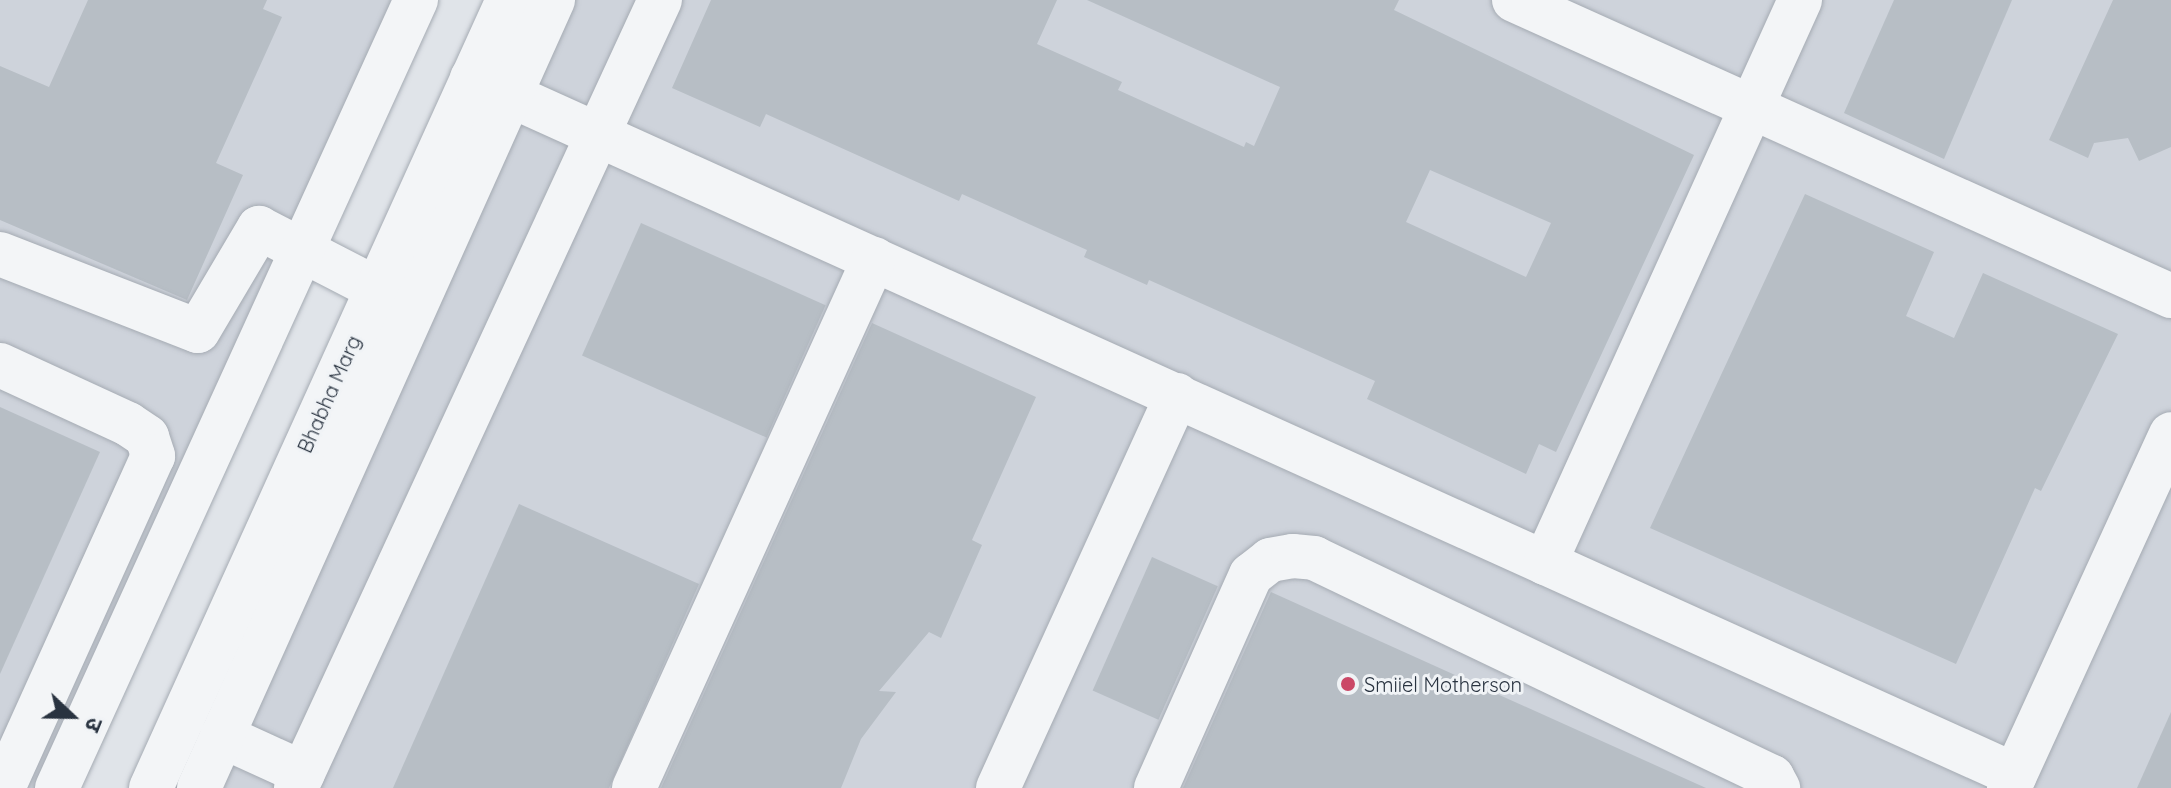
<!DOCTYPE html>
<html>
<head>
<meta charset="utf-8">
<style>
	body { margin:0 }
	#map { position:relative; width:2171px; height:788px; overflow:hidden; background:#e0e4e9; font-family:Quicksand,"Noto Sans Devanagari",sans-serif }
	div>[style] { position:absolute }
	.built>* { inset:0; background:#ced3db }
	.building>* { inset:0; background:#b7bec5; transform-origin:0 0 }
	.roads { filter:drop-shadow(0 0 2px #a5abb3) drop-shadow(0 0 2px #a5abb3) }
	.minor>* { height:44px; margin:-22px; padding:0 22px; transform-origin:22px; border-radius:22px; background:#f3f5f7 }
	.dots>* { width:22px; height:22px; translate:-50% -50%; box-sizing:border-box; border:4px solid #f0f3f6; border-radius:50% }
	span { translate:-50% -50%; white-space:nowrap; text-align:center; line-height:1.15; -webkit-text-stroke:6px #f0f3f6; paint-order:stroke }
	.street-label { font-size:20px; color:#293340 }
	.poi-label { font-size:20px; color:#293340 }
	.left { translate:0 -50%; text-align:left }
	.north { position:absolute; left:32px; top:676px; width:80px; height:80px; -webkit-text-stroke:6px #f0f3f6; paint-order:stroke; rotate:112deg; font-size:22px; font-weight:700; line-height:32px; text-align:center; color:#293340 }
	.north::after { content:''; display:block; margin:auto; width:28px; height:36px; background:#293340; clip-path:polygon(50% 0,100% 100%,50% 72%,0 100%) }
</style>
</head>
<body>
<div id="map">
	<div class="built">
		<div style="clip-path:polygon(0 0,426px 0,75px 788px,0 788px)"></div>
		<div style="clip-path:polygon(506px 0,2171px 0,2171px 788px,149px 788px)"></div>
	</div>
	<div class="building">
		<div style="clip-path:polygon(88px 0,267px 0,263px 9px,282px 17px,216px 163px,243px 175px,187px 300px,0 220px,0 66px,49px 87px)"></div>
		<div style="clip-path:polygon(evenodd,711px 0,1057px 0,1037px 44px,1122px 82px,1118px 90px,1244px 147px,1246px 142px,1254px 146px,1280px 87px,1087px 0,1399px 0,1394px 10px,1694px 155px,1556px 452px,1539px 444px,1526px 474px,1367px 399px,1375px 381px,1149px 280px,1147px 285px,1084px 257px,1087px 250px,962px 194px,959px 201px,766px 114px,760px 127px,672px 88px,711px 0,1430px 170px,1551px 223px,1526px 277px,1406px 222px,1430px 170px)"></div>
		<div style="clip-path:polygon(1894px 0,2012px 0,1944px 159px,1844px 113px)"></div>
		<div style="clip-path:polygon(2113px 0,2171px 0,2171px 147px,2139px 161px,2128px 138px,2094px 143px,2088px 158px,2049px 140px)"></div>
		<div style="clip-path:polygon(1805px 194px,1934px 252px,1906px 316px,1954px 338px,1983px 273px,2118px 334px,2041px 491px,2035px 488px,1956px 664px,1650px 528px)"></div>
		<div style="left:641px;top:223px;width:202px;height:145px;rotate:24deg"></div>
		<div style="clip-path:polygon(872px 323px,1036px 397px,972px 540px,982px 545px,941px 638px,929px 632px,879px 691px,896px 692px,861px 739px,841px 788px,661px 788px)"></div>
		<div style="clip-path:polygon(0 407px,100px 452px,0 674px)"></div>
		<div style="clip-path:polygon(519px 504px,699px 584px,609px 788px,393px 788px)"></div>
		<div style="left:1152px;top:557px;width:72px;height:146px;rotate:24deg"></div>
		<div style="clip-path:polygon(1271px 592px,1706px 788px,1183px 788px)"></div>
		<div style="clip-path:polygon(2171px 712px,2171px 788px,2137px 788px)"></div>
	</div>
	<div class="roads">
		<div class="minor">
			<div style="left:1514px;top:0;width:721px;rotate:24.25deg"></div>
			<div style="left:472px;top:78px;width:1693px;rotate:24.31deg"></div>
			<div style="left:0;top:254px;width:212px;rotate:21.3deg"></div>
			<div style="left:198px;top:331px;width:120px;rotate:-59.4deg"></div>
			<div style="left:259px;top:228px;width:133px;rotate:27.3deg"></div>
			<div style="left:0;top:365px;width:141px;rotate:24.7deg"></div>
			<div style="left:128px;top:424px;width:23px;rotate:34deg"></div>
			<div style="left:147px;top:437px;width:20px;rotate:72deg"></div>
			<div style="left:153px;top:456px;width:364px;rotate:114.3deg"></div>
			<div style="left:1545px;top:563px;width:618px;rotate:-65.63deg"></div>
			<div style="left:222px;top:736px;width:89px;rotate:24.6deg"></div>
			<div style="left:57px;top:788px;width:866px;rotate:-65.51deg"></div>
			<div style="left:151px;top:788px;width:865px;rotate:-65.63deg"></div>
			<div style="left:199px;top:788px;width:864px;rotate:-65.81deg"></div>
			<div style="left:296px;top:788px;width:868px;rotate:-65.21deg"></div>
			<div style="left:634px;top:788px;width:581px;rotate:-65.6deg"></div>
			<div style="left:998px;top:788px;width:432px;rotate:-65.5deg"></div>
			<div style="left:1156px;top:788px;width:233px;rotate:-66deg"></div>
			<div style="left:1251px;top:575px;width:24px;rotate:-38deg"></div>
			<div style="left:1270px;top:560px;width:23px;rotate:-10deg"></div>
			<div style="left:1293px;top:556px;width:21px;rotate:5deg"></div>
			<div style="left:1314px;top:558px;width:508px;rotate:25.56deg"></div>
			<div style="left:1772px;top:777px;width:13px;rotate:61deg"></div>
			<div style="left:2009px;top:788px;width:389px;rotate:-65.4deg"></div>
		</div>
	</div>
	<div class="dots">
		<div style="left:1348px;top:684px;background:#cb4867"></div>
	</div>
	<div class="street-label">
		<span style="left:329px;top:394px;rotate:-66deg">Bhabha Marg</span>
	</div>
	<div class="poi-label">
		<span class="left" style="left:1364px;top:684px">Smiiel Motherson</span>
	</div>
	<div class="north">उ</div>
</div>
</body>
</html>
